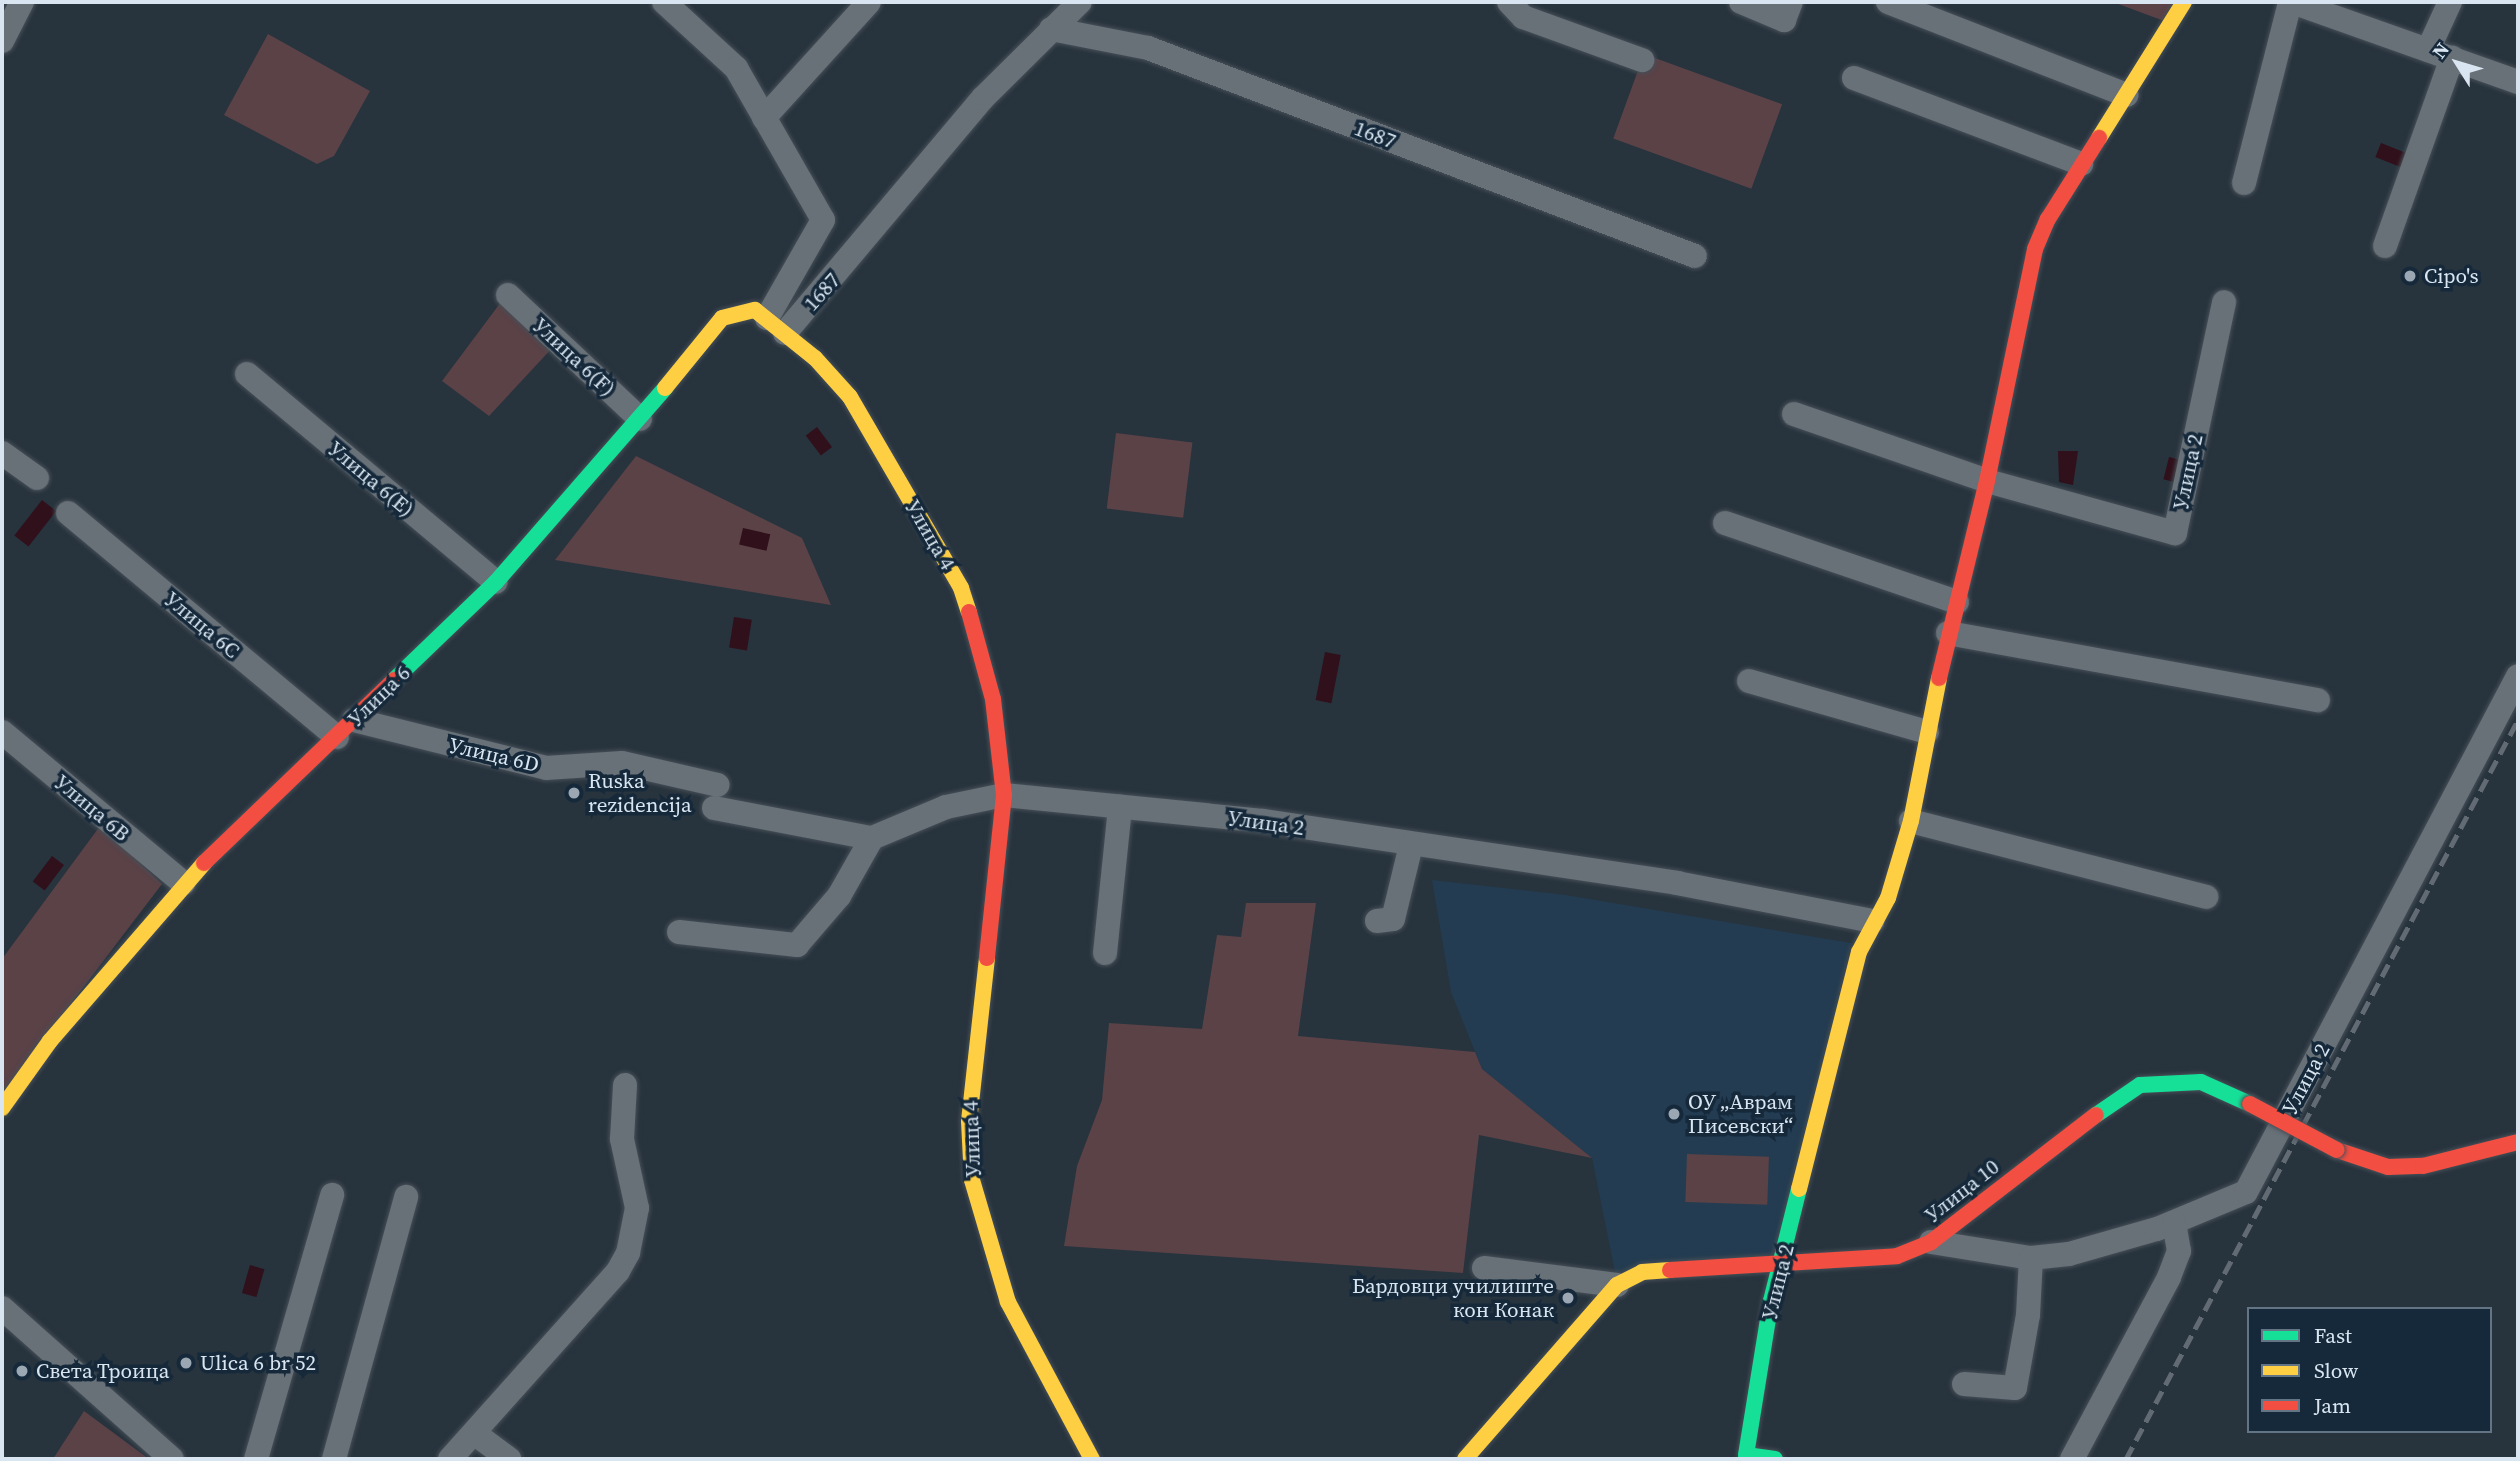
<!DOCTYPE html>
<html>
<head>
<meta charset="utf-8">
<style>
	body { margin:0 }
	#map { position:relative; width:2520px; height:1461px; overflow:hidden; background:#27333d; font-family:"Source Serif 4",serif }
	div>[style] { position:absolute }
	.built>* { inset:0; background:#233c51 }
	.green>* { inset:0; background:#5a4247; transform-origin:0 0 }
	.water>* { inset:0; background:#30101a; transform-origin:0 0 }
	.roads { filter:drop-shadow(0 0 2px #464f57) drop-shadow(0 0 2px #464f57) }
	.street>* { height:24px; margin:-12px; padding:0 12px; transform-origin:12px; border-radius:12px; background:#687078 }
	.fast>* { height:16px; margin:-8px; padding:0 8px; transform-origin:8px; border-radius:8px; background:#16e098 }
	.slow>* { height:16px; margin:-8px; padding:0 8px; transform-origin:8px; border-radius:8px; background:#ffcf43 }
	.jam>* { height:16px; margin:-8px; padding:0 8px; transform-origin:8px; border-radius:8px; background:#f24e42 }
	.rail>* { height:5px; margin-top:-2.5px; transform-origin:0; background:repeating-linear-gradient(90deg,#626b73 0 14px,transparent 0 21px) }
	.bridges { filter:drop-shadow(0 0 2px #464f57) drop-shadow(0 0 2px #464f57) }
	.jam-bridge>* { height:16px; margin:-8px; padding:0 8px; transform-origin:8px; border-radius:8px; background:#f24e42 }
	.dots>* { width:19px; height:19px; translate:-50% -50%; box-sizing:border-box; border:4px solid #15293b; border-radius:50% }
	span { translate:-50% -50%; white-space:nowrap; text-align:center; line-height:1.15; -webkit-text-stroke:7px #15293b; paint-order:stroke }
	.street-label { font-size:21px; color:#d9e6f1 }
	.poi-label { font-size:21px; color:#d9e6f1 }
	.left { translate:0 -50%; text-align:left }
	.right { translate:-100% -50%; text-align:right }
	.frame { position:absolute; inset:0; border:4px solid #d9e6f1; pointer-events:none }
	.legend { position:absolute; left:2247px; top:1307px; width:245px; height:126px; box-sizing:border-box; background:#15293b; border:2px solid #637584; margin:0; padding:9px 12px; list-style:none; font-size:21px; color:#d9e6f1 }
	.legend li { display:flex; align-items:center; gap:14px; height:35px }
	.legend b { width:35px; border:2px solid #637584 }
	.north { position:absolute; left:2422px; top:28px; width:70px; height:70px; -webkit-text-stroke:5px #15293b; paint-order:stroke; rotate:307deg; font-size:19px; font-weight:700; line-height:28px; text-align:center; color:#d9e6f1 }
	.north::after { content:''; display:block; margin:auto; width:24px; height:32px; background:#d9e6f1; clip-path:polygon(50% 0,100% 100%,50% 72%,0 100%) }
</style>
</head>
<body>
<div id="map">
	<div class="built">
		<div style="clip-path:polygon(1432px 880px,1566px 895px,1851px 943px,1781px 1254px,1615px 1272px,1592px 1158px,1482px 1069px,1451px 992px)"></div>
	</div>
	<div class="green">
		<div style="clip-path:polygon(2113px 2px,2176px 2px,2164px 21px)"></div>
		<div style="clip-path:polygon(268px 34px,370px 91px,334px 156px,317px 164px,224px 115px)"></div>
		<div style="left:1644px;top:54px;width:147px;height:90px;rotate:20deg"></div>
		<div style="clip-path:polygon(504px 298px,555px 345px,489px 416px,442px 381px)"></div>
		<div style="left:1116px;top:433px;width:77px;height:76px;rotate:7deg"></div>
		<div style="clip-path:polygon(636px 456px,802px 538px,831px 605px,555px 560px)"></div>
		<div style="clip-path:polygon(100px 826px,162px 884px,2px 1094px,2px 959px)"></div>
		<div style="clip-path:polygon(1246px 903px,1316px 903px,1298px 1036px,1475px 1052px,1482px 1069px,1592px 1158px,1479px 1135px,1463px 1273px,1064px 1246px,1077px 1166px,1102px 1100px,1109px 1023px,1202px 1029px,1217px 935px,1241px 937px)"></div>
		<div style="left:1687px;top:1154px;width:82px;height:48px;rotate:2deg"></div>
		<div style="clip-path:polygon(84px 1411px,149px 1459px,53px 1459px)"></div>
	</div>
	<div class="water">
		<div style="left:2381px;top:143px;width:27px;height:15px;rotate:22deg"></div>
		<div style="left:817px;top:427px;width:25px;height:14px;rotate:53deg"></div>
		<div style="clip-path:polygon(2058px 451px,2078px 451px,2073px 485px,2059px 482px)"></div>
		<div style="left:2169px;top:457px;width:12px;height:23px;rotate:14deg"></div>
		<div style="left:42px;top:500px;width:18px;height:45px;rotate:38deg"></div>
		<div style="left:743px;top:528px;width:28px;height:17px;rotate:13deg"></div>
		<div style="left:734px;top:617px;width:18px;height:31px;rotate:9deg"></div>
		<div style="left:1325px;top:652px;width:16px;height:49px;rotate:11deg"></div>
		<div style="left:52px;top:856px;width:15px;height:32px;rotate:37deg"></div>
		<div style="left:250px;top:1265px;width:15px;height:29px;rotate:16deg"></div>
	</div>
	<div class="roads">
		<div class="street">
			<div style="left:664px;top:2px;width:98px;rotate:42.5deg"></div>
			<div style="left:736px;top:68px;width:175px;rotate:60.2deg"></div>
			<div style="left:823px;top:220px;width:113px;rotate:119.7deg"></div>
			<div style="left:1509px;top:2px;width:21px;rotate:47deg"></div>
			<div style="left:1523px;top:17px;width:127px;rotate:19.9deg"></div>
			<div style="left:1741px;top:2px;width:47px;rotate:22.7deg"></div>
			<div style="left:1784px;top:20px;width:19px;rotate:-69deg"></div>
			<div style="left:1888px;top:2px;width:256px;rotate:21.3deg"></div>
			<div style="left:2292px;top:2px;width:240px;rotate:19.5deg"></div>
			<div style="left:1051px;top:29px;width:99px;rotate:11.1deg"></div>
			<div style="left:1148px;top:48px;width:585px;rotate:20.82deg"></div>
			<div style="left:2px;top:41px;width:44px;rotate:-62.9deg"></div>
			<div style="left:2428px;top:50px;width:53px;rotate:-65.4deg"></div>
			<div style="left:1854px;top:78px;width:243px;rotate:20.7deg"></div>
			<div style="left:764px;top:118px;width:156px;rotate:-47.8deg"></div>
			<div style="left:2244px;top:183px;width:187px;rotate:-75.7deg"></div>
			<div style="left:2385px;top:246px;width:200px;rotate:-70.4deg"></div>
			<div style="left:508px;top:295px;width:181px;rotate:43.2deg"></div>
			<div style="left:785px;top:333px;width:307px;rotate:-49.9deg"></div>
			<div style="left:983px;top:98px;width:136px;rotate:-44.7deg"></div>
			<div style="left:247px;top:374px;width:324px;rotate:39.9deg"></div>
			<div style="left:1794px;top:414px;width:204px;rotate:19.1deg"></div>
			<div style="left:1987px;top:481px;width:195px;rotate:15.5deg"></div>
			<div style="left:2175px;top:533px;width:236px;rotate:-78deg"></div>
			<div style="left:2px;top:453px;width:43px;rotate:35.5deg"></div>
			<div style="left:68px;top:513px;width:350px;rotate:39.8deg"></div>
			<div style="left:1725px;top:523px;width:245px;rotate:18.8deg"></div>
			<div style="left:1948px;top:633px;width:376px;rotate:10.3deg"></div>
			<div style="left:1749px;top:681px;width:185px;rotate:16deg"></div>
			<div style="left:354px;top:720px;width:198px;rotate:14deg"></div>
			<div style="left:546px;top:768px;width:76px;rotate:-3.8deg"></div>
			<div style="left:622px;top:763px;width:98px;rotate:12.9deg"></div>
			<div style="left:2px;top:732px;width:236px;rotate:39.8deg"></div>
			<div style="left:714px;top:808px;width:161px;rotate:10.8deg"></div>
			<div style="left:872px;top:838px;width:80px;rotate:-22.7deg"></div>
			<div style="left:946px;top:807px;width:59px;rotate:-11.7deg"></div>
			<div style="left:1004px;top:795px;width:260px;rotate:5.7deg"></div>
			<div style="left:1263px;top:821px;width:419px;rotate:8.5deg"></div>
			<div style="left:1677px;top:883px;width:199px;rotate:11deg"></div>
			<div style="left:1911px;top:821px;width:305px;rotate:14.4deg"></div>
			<div style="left:1377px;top:921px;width:16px;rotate:-7deg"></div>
			<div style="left:1393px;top:919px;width:76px;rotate:-76.3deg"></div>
			<div style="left:679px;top:932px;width:119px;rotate:6.3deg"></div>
			<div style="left:797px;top:945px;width:65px;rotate:-49.4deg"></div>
			<div style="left:839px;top:896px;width:67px;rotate:-60.4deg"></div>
			<div style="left:1105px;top:953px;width:147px;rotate:-84.1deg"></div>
			<div style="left:1931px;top:1242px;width:101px;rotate:9.1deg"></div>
			<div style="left:2031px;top:1258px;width:38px;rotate:-6deg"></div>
			<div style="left:2069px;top:1254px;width:91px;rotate:-15.9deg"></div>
			<div style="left:2157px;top:1229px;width:96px;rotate:-22.6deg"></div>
			<div style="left:2246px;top:1192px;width:583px;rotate:-62.2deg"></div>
			<div style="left:1484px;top:1268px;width:134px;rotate:7.3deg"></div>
			<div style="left:2px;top:1308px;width:227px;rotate:41.6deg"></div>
			<div style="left:1964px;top:1384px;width:51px;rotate:4.5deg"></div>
			<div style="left:2015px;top:1388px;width:74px;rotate:-79.9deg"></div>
			<div style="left:2028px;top:1315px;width:57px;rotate:-87deg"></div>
			<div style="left:474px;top:1433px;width:44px;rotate:36.6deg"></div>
			<div style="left:256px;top:1459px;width:275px;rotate:-73.9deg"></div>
			<div style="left:334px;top:1459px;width:272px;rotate:-74.6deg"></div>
			<div style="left:450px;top:1459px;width:252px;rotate:-48.2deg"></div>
			<div style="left:618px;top:1271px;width:21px;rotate:-61deg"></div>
			<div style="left:628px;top:1253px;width:46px;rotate:-78.7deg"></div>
			<div style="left:637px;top:1208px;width:71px;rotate:-102.3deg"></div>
			<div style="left:622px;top:1139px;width:54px;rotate:-86.8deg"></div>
			<div style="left:2072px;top:1459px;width:206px;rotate:-61.9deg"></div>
			<div style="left:2169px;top:1277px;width:28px;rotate:-69deg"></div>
			<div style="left:2179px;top:1251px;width:29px;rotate:-100deg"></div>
		</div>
		<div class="fast">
			<div style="left:394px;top:680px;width:141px;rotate:-43.9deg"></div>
			<div style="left:496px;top:582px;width:257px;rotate:-48.9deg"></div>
			<div style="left:2096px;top:1115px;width:53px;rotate:-34.3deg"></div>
			<div style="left:2140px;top:1085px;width:61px;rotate:-2.8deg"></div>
			<div style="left:2201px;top:1082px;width:54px;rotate:24.2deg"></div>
			<div style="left:1775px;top:1459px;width:29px;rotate:-172deg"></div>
			<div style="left:1746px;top:1455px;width:156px;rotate:-80.8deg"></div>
			<div style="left:1771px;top:1301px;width:115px;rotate:-76deg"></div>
		</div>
		<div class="slow">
			<div style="left:2099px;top:138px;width:160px;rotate:-58deg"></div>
			<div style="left:665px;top:388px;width:90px;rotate:-50.8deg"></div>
			<div style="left:722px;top:318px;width:34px;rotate:-14deg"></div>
			<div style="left:755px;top:310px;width:77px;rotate:38.7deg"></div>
			<div style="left:815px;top:358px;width:52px;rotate:48.1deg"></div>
			<div style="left:850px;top:397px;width:221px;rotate:59.8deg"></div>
			<div style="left:961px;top:588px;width:25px;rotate:72deg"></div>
			<div style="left:987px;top:958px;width:164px;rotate:96.3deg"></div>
			<div style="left:969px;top:1121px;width:59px;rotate:87.1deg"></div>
			<div style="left:972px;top:1180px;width:127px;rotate:73.6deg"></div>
			<div style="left:1008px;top:1302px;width:178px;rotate:61.9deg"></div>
			<div style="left:2px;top:1108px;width:82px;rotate:-54.4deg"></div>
			<div style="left:50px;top:1041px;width:235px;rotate:-49.1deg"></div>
			<div style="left:1799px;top:1189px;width:244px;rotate:-75.8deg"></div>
			<div style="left:1859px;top:952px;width:61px;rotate:-61.8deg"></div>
			<div style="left:1888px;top:898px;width:80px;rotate:-73.4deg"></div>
			<div style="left:1911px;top:821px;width:146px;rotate:-78.9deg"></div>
			<div style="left:1465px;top:1459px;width:231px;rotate:-48.9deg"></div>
			<div style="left:1617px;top:1285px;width:28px;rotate:-27deg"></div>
			<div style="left:1642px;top:1272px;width:28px;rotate:-4deg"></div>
		</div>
		<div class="jam">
			<div style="left:969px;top:612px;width:90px;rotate:74.6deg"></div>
			<div style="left:993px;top:699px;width:97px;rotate:83.5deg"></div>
			<div style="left:1004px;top:795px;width:164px;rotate:96deg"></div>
			<div style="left:1939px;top:678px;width:203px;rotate:-76.3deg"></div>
			<div style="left:1987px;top:481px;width:237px;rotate:-78.3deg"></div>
			<div style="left:2035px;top:249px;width:33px;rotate:-67deg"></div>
			<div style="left:2048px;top:219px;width:96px;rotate:-57.8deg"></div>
			<div style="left:204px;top:863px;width:264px;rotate:-43.9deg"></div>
			<div style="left:2337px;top:1150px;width:54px;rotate:18.4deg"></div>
			<div style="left:2388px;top:1167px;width:35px;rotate:-2deg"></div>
			<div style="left:2423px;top:1166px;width:98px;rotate:-14.2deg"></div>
			<div style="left:1670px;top:1270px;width:227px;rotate:-3.5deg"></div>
			<div style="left:1897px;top:1256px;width:37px;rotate:-22deg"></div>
			<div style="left:1931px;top:1242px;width:208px;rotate:-37.6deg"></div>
		</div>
	</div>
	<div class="rail">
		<div style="left:2126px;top:1459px;width:837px;rotate:-62.06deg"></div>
	</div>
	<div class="bridges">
		<div class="jam-bridge">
			<div style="left:2250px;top:1104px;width:98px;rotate:27.9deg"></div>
		</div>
	</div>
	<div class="dots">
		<div style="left:2410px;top:276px;background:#9ba7b2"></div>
		<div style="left:574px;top:793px;background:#9ba7b2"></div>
		<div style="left:1674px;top:1114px;background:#9ba7b2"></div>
		<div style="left:1568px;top:1298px;background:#9ba7b2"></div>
		<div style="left:186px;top:1363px;background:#9ba7b2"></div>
		<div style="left:22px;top:1371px;background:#9ba7b2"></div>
	</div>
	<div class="street-label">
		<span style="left:1375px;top:135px;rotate:21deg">1687</span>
		<span style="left:822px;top:292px;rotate:-48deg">1687</span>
		<span style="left:574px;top:357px;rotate:43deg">Улица 6(F)</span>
		<span style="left:2188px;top:472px;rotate:-78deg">Улица 2</span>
		<span style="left:371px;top:479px;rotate:40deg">Улица 6(E)</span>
		<span style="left:930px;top:535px;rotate:60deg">Улица 4</span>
		<span style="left:202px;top:625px;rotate:40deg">Улица 6C</span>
		<span style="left:379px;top:696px;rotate:-44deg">Улица 6</span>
		<span style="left:494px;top:755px;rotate:13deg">Улица 6D</span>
		<span style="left:92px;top:808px;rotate:40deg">Улица 6B</span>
		<span style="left:1266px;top:823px;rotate:8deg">Улица 2</span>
		<span style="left:2306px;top:1079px;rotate:-62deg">Улица 2</span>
		<span style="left:972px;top:1139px;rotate:-92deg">Улица 4</span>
		<span style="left:1962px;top:1191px;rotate:-38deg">Улица 10</span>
		<span style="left:1778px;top:1282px;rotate:-76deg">Улица 2</span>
	</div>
	<div class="poi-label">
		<span class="left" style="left:2424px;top:276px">Cipo's</span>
		<span class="left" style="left:588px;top:793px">Ruska<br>rezidencija</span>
		<span class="left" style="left:1688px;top:1114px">ОУ „Аврам<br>Писевски“</span>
		<span class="right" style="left:1554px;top:1298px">Бардовци училиште<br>кон Конак</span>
		<span class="left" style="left:200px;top:1363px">Ulica 6 br 52</span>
		<span class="left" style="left:36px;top:1371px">Света Троица</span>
	</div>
	<div class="frame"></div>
	<ul class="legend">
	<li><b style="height:9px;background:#16e098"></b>Fast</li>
	<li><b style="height:9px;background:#ffcf43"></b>Slow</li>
	<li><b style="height:9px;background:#f24e42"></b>Jam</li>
	</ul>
	<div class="north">N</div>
</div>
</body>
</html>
